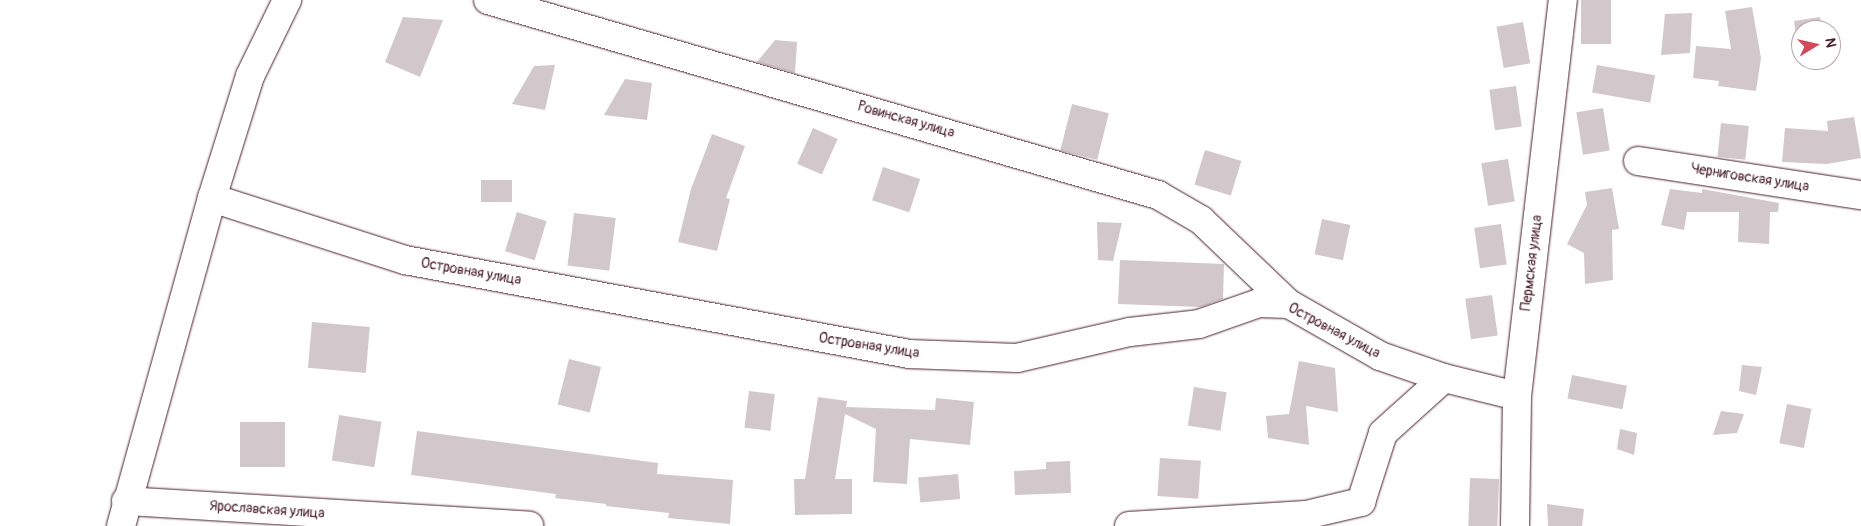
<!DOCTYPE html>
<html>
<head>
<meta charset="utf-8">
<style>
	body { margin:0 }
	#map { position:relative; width:1861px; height:526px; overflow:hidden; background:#fff; font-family:Pangolin,sans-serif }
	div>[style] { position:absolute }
	.building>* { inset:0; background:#d2c7cb; transform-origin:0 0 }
	.roads { filter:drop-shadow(0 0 1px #4a1f2b) drop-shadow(0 0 1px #4a1f2b) }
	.minor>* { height:28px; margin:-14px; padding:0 14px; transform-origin:14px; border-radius:14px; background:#fff }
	span { translate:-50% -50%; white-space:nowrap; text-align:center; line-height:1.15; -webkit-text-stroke:4.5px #fff; paint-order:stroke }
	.street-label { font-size:14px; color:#4a1f2b }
	.north { position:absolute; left:1791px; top:20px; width:50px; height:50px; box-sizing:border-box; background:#fff; border:1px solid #b7a5aa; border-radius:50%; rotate:81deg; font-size:14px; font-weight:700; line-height:20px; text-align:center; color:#4a1f2b }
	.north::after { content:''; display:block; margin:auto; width:18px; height:22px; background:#d1495b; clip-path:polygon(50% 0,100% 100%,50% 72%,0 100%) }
</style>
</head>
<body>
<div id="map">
	<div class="building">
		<div style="left:1581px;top:0;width:30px;height:44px"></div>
		<div style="clip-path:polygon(1752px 7px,1761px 58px,1756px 91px,1718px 86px,1719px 81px,1693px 78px,1696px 46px,1731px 49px,1725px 11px)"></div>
		<div style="clip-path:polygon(1692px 13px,1690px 53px,1661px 55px,1665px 14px)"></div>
		<div style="clip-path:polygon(403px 17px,443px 20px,420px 77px,385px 62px)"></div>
		<div style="clip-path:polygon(1820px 17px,1822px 30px,1801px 30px,1801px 60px,1821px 60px,1800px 63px,1794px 21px)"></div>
		<div style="left:1523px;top:22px;width:42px;height:27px;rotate:80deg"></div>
		<div style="clip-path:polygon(775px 40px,797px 42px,795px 73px,757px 62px)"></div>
		<div style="clip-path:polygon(555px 65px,545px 110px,512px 104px,534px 66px)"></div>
		<div style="left:1597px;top:65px;width:59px;height:28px;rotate:10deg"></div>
		<div style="clip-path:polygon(625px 79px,652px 83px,647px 120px,604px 115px)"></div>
		<div style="left:1516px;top:86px;width:41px;height:27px;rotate:82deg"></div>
		<div style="left:1072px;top:104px;width:38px;height:48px;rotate:14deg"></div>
		<div style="left:1603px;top:108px;width:43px;height:27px;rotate:81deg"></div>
		<div style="clip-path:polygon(1854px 117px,1861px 158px,1827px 164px,1782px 162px,1785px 128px,1828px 131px,1827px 121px)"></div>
		<div style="left:1721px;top:123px;width:28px;height:34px;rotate:6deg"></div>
		<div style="left:813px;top:128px;width:27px;height:39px;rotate:24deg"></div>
		<div style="clip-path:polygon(712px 134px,745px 146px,726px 198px,730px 199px,717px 251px,678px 242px,691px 189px)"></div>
		<div style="left:1205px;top:150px;width:38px;height:36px;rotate:17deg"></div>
		<div style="left:1508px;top:159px;width:43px;height:27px;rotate:81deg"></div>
		<div style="left:883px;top:167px;width:39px;height:35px;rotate:18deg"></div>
		<div style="left:512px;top:180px;width:22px;height:31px;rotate:90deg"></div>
		<div style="clip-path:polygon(1612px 188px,1619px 229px,1612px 230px,1613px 280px,1585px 284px,1584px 253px,1567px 244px,1587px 205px,1585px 192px)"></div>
		<div style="clip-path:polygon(1670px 189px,1702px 193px,1702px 189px,1779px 203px,1778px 212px,1770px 212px,1769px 244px,1738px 242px,1739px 212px,1687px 212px,1684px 230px,1661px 225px)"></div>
		<div style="left:517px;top:212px;width:31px;height:41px;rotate:17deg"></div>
		<div style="left:574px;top:213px;width:42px;height:53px;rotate:7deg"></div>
		<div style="left:1322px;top:219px;width:29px;height:36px;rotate:12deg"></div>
		<div style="clip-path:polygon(1097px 222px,1122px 223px,1113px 261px,1098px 260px)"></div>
		<div style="left:1501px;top:224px;width:41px;height:27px;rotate:82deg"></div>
		<div style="clip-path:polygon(1120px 260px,1224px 264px,1223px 299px,1201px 307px,1118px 304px)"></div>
		<div style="left:1492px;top:295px;width:41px;height:27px;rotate:82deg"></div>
		<div style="left:312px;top:322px;width:58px;height:46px;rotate:5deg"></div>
		<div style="left:569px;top:359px;width:33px;height:47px;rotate:14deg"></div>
		<div style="clip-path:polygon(1299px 361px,1335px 368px,1338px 412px,1306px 406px,1309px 445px,1268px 438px,1266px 416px,1289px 414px)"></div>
		<div style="clip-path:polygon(1742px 365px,1762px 367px,1756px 395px,1739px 391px)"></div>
		<div style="left:1572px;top:375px;width:56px;height:24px;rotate:11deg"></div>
		<div style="left:1194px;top:387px;width:33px;height:39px;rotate:9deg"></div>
		<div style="left:749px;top:391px;width:26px;height:37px;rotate:7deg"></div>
		<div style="clip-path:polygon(818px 397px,847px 401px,846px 407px,935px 410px,936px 398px,974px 402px,970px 445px,910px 439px,907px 484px,873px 482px,876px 429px,845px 414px,835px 479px,852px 479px,852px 514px,795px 515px,794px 479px,805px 479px)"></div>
		<div style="left:1787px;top:404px;width:25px;height:40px;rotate:11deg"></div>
		<div style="clip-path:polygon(1721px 411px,1744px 414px,1737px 433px,1713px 435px)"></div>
		<div style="left:339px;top:415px;width:43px;height:46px;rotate:9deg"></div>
		<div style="left:240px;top:422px;width:45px;height:45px"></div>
		<div style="clip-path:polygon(1620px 429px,1637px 433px,1634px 455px,1617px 449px)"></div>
		<div style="clip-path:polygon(417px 431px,658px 463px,657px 474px,733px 480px,730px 524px,668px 518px,669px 513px,606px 506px,606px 504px,555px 498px,556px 494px,411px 475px)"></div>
		<div style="left:1160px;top:458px;width:41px;height:38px;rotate:4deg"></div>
		<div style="clip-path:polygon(1070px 461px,1071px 493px,1015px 495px,1014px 471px,1046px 469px,1046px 462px)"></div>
		<div style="left:958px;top:474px;width:25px;height:40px;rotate:85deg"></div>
		<div style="left:1470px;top:478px;width:29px;height:48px;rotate:2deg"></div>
		<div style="clip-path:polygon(1547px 504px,1584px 509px,1582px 526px,1548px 526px)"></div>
	</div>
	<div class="roads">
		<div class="minor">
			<div style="left:488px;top:0;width:698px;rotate:16.23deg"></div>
			<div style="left:1158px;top:195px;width:50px;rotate:30.2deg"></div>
			<div style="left:1201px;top:220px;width:122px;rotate:43.7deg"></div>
			<div style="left:1638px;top:161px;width:226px;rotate:8.7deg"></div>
			<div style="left:212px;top:198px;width:203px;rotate:17.8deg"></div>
			<div style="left:405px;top:260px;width:513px;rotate:10.56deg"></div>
			<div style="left:909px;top:354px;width:108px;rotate:2.1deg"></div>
			<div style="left:1017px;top:358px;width:116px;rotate:-13deg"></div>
			<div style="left:1130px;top:332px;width:69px;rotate:-6.6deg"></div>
			<div style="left:1199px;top:324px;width:64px;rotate:-19.3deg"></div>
			<div style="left:1259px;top:303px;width:30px;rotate:2deg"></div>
			<div style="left:1289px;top:304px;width:105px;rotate:29.7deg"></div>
			<div style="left:1380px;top:356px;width:68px;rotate:19deg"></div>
			<div style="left:1444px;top:378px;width:75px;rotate:13.9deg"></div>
			<div style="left:126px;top:501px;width:404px;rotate:3.5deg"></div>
			<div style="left:121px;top:526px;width:340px;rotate:-74.5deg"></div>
			<div style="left:212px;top:198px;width:128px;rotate:-72.7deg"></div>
			<div style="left:250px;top:76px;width:85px;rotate:-64deg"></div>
			<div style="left:1129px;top:526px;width:177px;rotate:-3.6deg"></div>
			<div style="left:1306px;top:515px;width:57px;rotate:-13.3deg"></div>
			<div style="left:1361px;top:502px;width:72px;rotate:-72.3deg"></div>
			<div style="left:1383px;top:433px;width:82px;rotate:-42deg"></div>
			<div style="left:1515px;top:526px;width:130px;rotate:-89.1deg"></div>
			<div style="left:1517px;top:396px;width:399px;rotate:-83.4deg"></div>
		</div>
	</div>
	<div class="street-label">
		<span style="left:906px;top:120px;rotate:16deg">Ровинская улица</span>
		<span style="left:1750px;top:178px;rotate:9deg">Черниговская улица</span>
		<span style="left:1532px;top:263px;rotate:-83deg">Пермская улица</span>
		<span style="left:471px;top:272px;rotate:10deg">Островная улица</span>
		<span style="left:1334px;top:331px;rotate:28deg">Островная улица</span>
		<span style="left:869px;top:346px;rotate:9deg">Островная улица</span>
		<span style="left:267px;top:510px;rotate:4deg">Ярославская улица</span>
	</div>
	<div class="north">N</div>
</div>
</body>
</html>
